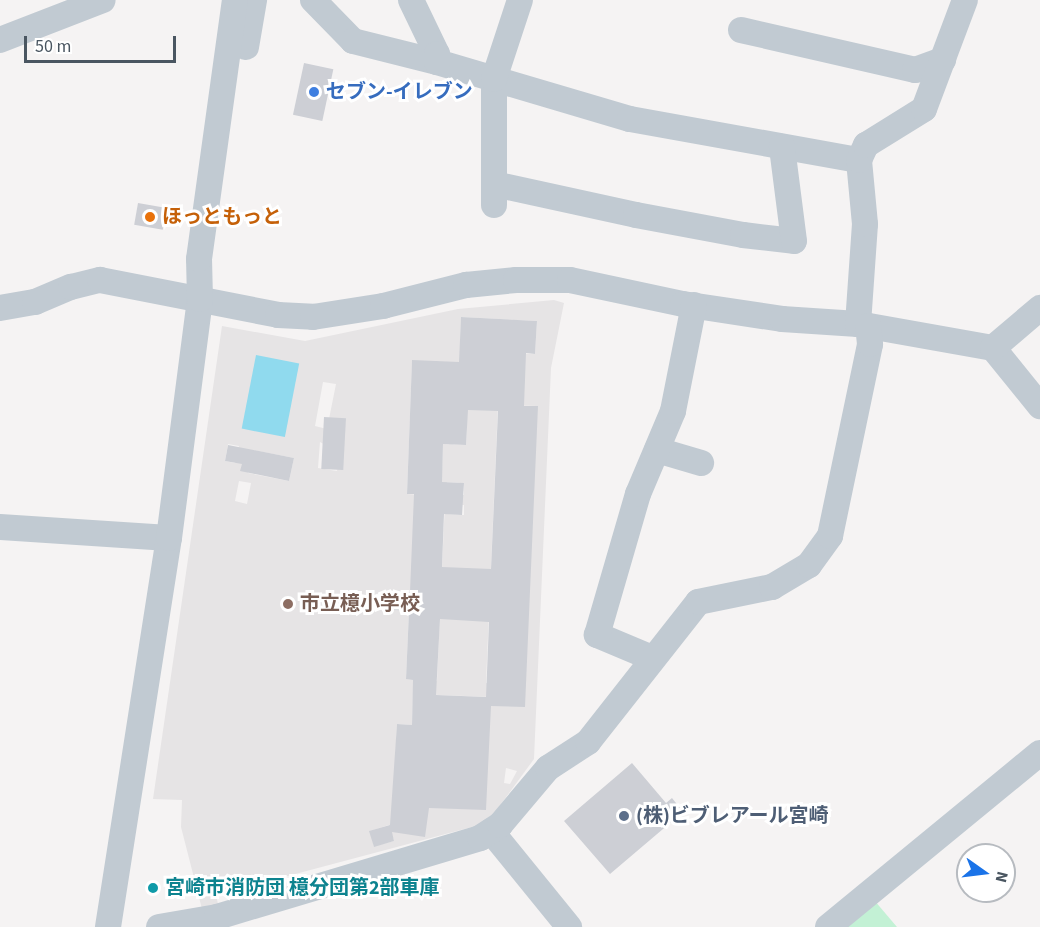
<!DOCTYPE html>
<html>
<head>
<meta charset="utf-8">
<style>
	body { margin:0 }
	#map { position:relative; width:1040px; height:927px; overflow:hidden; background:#f5f3f3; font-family:"Source Sans 3","Noto Sans JP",sans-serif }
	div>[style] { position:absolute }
	.education>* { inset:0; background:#e6e4e5 }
	.green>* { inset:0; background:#c3f1d5 }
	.water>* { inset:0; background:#90daee; transform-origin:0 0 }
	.building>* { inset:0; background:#cdcfd5; transform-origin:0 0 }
	.minor>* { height:26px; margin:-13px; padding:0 13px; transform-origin:13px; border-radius:13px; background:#c1cad2 }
	.dots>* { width:16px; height:16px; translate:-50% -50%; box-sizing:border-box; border:3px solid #fff; border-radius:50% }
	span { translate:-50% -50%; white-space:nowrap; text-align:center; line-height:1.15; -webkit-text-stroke:6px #fff; paint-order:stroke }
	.shop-label { font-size:20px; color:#366cbe; font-weight:700 }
	.left { translate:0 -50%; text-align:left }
	.food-label { font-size:20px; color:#c56008; font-weight:700 }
	.education-label { font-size:20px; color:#785e54; font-weight:700 }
	.service-label { font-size:20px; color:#4e5e75; font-weight:700 }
	.culture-label { font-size:20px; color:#0d838f; font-weight:700 }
	.north { position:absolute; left:956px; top:843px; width:60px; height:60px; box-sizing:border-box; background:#fff; border:2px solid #b7bbc0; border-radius:50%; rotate:104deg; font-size:16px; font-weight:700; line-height:24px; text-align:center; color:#4a5661 }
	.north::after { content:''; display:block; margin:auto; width:21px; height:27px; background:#1a73e8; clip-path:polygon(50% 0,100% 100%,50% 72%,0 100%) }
	.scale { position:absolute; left:24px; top:36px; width:152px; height:27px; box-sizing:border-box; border:3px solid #4a5661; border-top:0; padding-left:8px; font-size:18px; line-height:21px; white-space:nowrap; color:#4a5661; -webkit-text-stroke:4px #fff; paint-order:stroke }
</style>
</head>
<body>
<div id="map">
	<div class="education">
		<div style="clip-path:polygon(evenodd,554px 300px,564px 303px,551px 368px,534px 759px,487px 823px,216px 895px,218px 904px,202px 909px,181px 827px,182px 800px,153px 799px,222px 326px,305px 341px,458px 309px,554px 300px,461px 317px,537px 321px,535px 354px,460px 351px,461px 317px,554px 300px,412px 361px,467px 423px,466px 445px,443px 444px,441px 496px,407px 494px,412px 361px,554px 300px,323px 382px,336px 384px,327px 429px,315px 426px,323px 382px,554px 300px,498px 405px,537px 406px,487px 683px,486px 683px,498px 405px,554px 300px,320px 442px,340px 453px,337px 471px,318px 468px,320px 442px,554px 300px,228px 444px,239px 446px,235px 463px,225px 461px,228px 444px,554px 300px,253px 450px,294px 458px,289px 481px,248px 473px,253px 450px,554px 300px,239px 481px,251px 483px,247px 504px,235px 501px,239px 481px,554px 300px,447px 482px,464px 483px,464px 495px,447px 494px,447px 482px,554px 300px,445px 501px,437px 681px,406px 679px,409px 611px,394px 610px,394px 592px,410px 592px,445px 501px,554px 300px,449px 504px,464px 505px,464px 515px,448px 514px,449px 504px,554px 300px,413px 694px,491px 697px,394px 784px,397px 724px,412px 725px,413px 694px,554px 300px,506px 768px,517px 771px,510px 784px,504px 783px,506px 768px,554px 300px,389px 825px,394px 841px,374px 846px,370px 831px,389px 825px)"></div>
	</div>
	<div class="green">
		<div style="clip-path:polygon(874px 900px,897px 927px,843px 927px)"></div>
	</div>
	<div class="water">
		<div style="left:256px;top:355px;width:44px;height:75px;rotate:11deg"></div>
	</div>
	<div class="building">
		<div style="left:304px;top:63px;width:30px;height:53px;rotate:12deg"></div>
		<div style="left:138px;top:203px;width:29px;height:22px;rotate:10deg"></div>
		<div style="clip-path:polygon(evenodd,461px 317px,537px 321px,535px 354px,526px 353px,524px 406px,538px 406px,525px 707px,491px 706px,486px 810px,429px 808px,425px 837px,392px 832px,394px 841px,374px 847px,369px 831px,390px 825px,397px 724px,412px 725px,413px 680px,406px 679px,409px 611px,394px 610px,394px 592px,410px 592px,414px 494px,407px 494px,412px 360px,459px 362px,461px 317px,468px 410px,498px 411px,491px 569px,442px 567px,444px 514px,462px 515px,464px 483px,442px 482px,443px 444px,466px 445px,468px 410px,461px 317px,440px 619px,489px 622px,486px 697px,436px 695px,440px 619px)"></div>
		<div style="left:324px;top:417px;width:22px;height:52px;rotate:3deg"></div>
		<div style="clip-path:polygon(228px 445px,294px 458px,289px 481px,240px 471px,242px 464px,225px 461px)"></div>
		<div style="clip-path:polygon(632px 763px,666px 803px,672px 798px,683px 812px,610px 874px,564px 821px)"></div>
	</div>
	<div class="minor">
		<div style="left:313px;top:0;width:57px;rotate:45.7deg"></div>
		<div style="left:353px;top:41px;width:87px;rotate:14deg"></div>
		<div style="left:437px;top:62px;width:201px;rotate:16.5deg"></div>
		<div style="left:630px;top:119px;width:233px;rotate:10.2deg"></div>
		<div style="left:411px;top:0;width:60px;rotate:64.3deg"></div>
		<div style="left:437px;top:54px;width:8px;rotate:90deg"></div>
		<div style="left:741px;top:30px;width:179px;rotate:12.9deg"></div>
		<div style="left:915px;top:70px;width:30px;rotate:-20deg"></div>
		<div style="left:0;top:40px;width:110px;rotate:-21.2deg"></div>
		<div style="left:246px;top:47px;width:48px;rotate:-80.3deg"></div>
		<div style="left:494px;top:184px;width:145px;rotate:12.3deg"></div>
		<div style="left:636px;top:215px;width:109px;rotate:10.6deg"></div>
		<div style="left:743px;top:235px;width:51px;rotate:6.7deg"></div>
		<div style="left:794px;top:241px;width:95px;rotate:-97.3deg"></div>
		<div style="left:494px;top:205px;width:126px;rotate:-90deg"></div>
		<div style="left:494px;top:79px;width:83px;rotate:-71.8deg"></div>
		<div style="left:0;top:308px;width:36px;rotate:-10deg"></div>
		<div style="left:35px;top:302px;width:39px;rotate:-23deg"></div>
		<div style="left:71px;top:287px;width:30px;rotate:-14deg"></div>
		<div style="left:100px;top:280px;width:181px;rotate:11.1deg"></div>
		<div style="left:278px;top:315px;width:35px;rotate:3deg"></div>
		<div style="left:313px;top:317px;width:71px;rotate:-8.9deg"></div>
		<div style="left:383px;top:306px;width:86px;rotate:-14.2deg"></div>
		<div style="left:466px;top:285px;width:50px;rotate:-5.7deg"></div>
		<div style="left:516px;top:280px;width:54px"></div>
		<div style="left:570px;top:280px;width:116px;rotate:12deg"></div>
		<div style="left:683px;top:304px;width:100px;rotate:8.6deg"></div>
		<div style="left:782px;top:319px;width:76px;rotate:3.8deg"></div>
		<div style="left:858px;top:324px;width:137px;rotate:10.1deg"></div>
		<div style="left:993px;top:348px;width:75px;rotate:51deg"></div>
		<div style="left:858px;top:324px;width:100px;rotate:-86deg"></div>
		<div style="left:865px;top:224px;width:64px;rotate:-95.4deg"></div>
		<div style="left:859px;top:160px;width:17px;rotate:-65deg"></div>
		<div style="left:866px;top:145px;width:68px;rotate:-31.8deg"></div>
		<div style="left:924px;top:109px;width:116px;rotate:-69.4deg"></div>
		<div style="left:993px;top:348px;width:62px;rotate:-40.4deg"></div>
		<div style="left:657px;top:450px;width:46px;rotate:16.5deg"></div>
		<div style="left:0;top:527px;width:169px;rotate:3.7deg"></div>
		<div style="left:652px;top:658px;width:60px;rotate:-157.3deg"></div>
		<div style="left:597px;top:635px;width:147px;rotate:-73.8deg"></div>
		<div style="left:638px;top:494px;width:90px;rotate:-67.1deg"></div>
		<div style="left:673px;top:411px;width:108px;rotate:-78.8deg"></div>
		<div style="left:491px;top:831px;width:124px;rotate:50.9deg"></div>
		<div style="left:108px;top:927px;width:394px;rotate:-81.1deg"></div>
		<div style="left:169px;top:538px;width:241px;rotate:-82.6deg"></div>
		<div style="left:200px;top:299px;width:40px;rotate:-91.4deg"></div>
		<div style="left:199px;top:259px;width:261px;rotate:-82.1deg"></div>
		<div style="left:159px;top:927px;width:59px;rotate:-9.8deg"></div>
		<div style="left:217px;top:917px;width:275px;rotate:-16.7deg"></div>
		<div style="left:480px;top:838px;width:24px;rotate:-33deg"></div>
		<div style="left:500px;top:825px;width:75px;rotate:-49.9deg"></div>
		<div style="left:548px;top:768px;width:48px;rotate:-33deg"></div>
		<div style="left:588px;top:742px;width:178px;rotate:-51.8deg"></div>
		<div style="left:698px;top:602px;width:76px;rotate:-11.5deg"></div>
		<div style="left:772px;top:587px;width:43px;rotate:-30.7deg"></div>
		<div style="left:809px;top:565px;width:36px;rotate:-54deg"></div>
		<div style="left:830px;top:536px;width:196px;rotate:-78.2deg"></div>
		<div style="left:870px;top:344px;width:18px;rotate:-96deg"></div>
		<div style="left:828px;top:927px;width:274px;rotate:-39.4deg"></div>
	</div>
	<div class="dots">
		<div style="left:314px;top:92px;background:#3f7fe0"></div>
		<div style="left:150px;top:217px;background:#e8710a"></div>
		<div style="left:288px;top:604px;background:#8d6e63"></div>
		<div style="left:624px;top:816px;background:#5c6f8a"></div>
		<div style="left:153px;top:888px;background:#0f9aa8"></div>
	</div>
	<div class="shop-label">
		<span class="left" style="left:326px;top:92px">セブン-イレブン</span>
	</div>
	<div class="food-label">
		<span class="left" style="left:162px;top:217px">ほっともっと</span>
	</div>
	<div class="education-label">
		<span class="left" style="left:300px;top:604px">市立檍小学校</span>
	</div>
	<div class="service-label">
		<span class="left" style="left:636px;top:816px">(株)ビブレアール宮崎</span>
	</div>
	<div class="culture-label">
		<span class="left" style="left:165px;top:888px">宮崎市消防団 檍分団第2部車庫</span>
	</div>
	<div class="north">N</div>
	<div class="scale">50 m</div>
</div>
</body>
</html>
